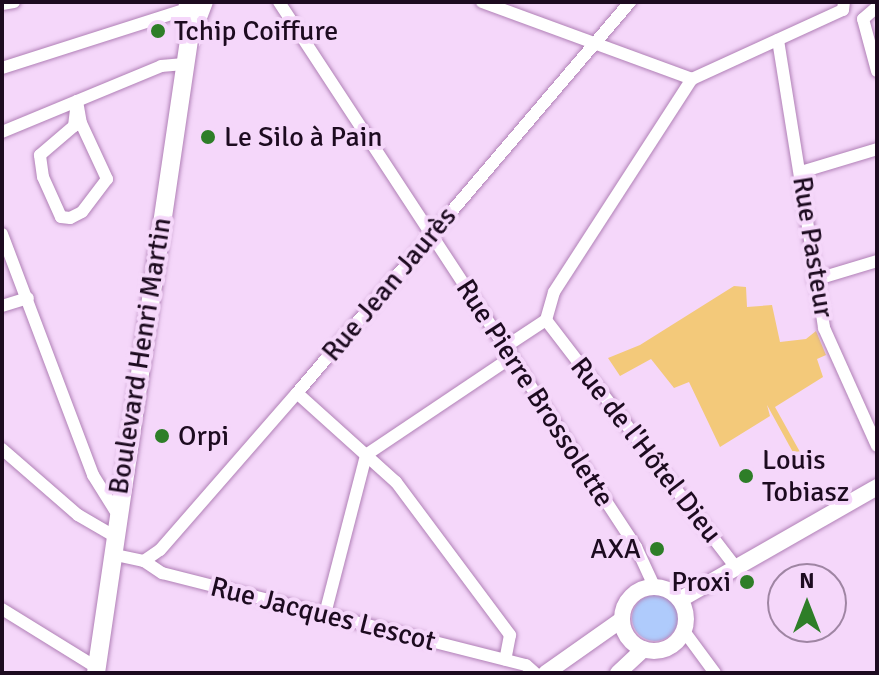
<!DOCTYPE html>
<html>
<head>
<meta charset="utf-8">
<style>
	body { margin:0 }
	#map { position:relative; width:879px; height:675px; overflow:hidden; background:#f5d7fa; font-family:Signika,sans-serif }
	div>[style] { position:absolute }
	.green>* { inset:0; background:#f3c97a }
	.water>* { inset:0; background:#afcbfc }
	.round { border-radius:50% }
	.roads { filter:drop-shadow(0 0 2px #b080b6) drop-shadow(0 0 2px #b080b6) }
	.minor>* { height:12px; margin:-6px; padding:0 6px; transform-origin:6px; border-radius:6px; background:#fff }
	.tertiary>* { height:16px; margin:-8px; padding:0 8px; transform-origin:8px; border-radius:8px; background:#fff }
	.tertiary>.ring { margin:-8px; padding:0; box-sizing:content-box; background:none; border:16px solid #fff; border-radius:50% }
	.secondary>* { height:18px; margin:-9px; padding:0 9px; transform-origin:9px; border-radius:9px; background:#fff }
	.dots>* { width:22px; height:22px; translate:-50% -50%; box-sizing:border-box; border:4px solid #f5d7fa; border-radius:50% }
	span { translate:-50% -50%; white-space:nowrap; text-align:center; line-height:1.15; -webkit-text-stroke:8px #f5d7fa; paint-order:stroke }
	.poi-label { font-size:28px; color:#1d0b20 }
	.left { translate:0 -50%; text-align:left }
	.right { translate:-100% -50%; text-align:right }
	.street-label { font-size:28px; color:#1d0b20 }
	.frame { position:absolute; inset:0; border:4px solid #1d0b20; pointer-events:none }
	.north { position:absolute; left:767px; top:563px; width:80px; height:80px; box-sizing:border-box; background:#f5d7fa; border:2px solid #9f85a3; border-radius:50%; rotate:0deg; font-size:22px; font-weight:700; line-height:32px; text-align:center; color:#1d0b20 }
	.north::after { content:''; display:block; margin:auto; width:28px; height:36px; background:#2e7e28; clip-path:polygon(50% 0,100% 100%,50% 72%,0 100%) }
</style>
</head>
<body>
<div id="map">
	<div class="green">
		<div style="clip-path:polygon(734px 286px,746px 287px,747px 307px,772px 305px,780px 342px,806px 339px,816px 331px,826px 355px,817px 359px,823px 377px,775px 407px,800px 452px,795px 456px,767px 405px,770px 416px,720px 447px,689px 382px,674px 388px,651px 359px,620px 376px,608px 358px,640px 345px)"></div>
	</div>
	<div class="water">
		<div class="round" style="left:632px;top:595px;width:46px;height:46px"></div>
	</div>
	<div class="roads">
		<div class="minor">
			<div style="left:279px;top:2px;width:652px;rotate:56.77deg"></div>
			<div style="left:636px;top:547px;width:43px;rotate:65.2deg"></div>
			<div style="left:482px;top:2px;width:224px;rotate:20.1deg"></div>
			<div style="left:2px;top:4px;width:12px;rotate:-9deg"></div>
			<div style="left:863px;top:19px;width:54px;rotate:74.9deg"></div>
			<div style="left:863px;top:19px;width:18px;rotate:-41deg"></div>
			<div style="left:778px;top:40px;width:292px;rotate:80.9deg"></div>
			<div style="left:824px;top:328px;width:129px;rotate:65.8deg"></div>
			<div style="left:2px;top:68px;width:194px;rotate:-17.7deg"></div>
			<div style="left:692px;top:79px;width:166px;rotate:-24.6deg"></div>
			<div style="left:843px;top:10px;width:8px;rotate:-83deg"></div>
			<div style="left:77px;top:101px;width:22px;rotate:80deg"></div>
			<div style="left:81px;top:123px;width:62px;rotate:65.1deg"></div>
			<div style="left:107px;top:179px;width:41px;rotate:127.1deg"></div>
			<div style="left:82px;top:212px;width:13px;rotate:153deg"></div>
			<div style="left:70px;top:218px;width:9px;rotate:-174deg"></div>
			<div style="left:61px;top:217px;width:44px;rotate:-114.2deg"></div>
			<div style="left:43px;top:177px;width:22px;rotate:-98deg"></div>
			<div style="left:40px;top:155px;width:45px;rotate:-40.5deg"></div>
			<div style="left:74px;top:126px;width:25px;rotate:-83deg"></div>
			<div style="left:2px;top:132px;width:172px;rotate:-22.5deg"></div>
			<div style="left:161px;top:66px;width:23px;rotate:-5deg"></div>
			<div style="left:801px;top:172px;width:79px;rotate:-16.8deg"></div>
			<div style="left:2px;top:234px;width:258px;rotate:69.3deg"></div>
			<div style="left:93px;top:475px;width:44px;rotate:58.1deg"></div>
			<div style="left:814px;top:280px;width:66px;rotate:-16.8deg"></div>
			<div style="left:2px;top:306px;width:27px;rotate:-17deg"></div>
			<div style="left:546px;top:320px;width:309px;rotate:52.5deg"></div>
			<div style="left:505px;top:347px;width:49px;rotate:-33.4deg"></div>
			<div style="left:546px;top:320px;width:29px;rotate:-74deg"></div>
			<div style="left:554px;top:292px;width:254px;rotate:-57.1deg"></div>
			<div style="left:297px;top:393px;width:133px;rotate:42deg"></div>
			<div style="left:396px;top:482px;width:191px;rotate:53.3deg"></div>
			<div style="left:510px;top:635px;width:25px;rotate:101deg"></div>
			<div style="left:2px;top:449px;width:101px;rotate:41deg"></div>
			<div style="left:78px;top:515px;width:42px;rotate:30.3deg"></div>
			<div style="left:111px;top:554px;width:34px;rotate:12deg"></div>
			<div style="left:144px;top:561px;width:22px;rotate:34deg"></div>
			<div style="left:162px;top:573px;width:375px;rotate:14.2deg"></div>
			<div style="left:526px;top:665px;width:12px;rotate:42deg"></div>
			<div style="left:144px;top:561px;width:19px;rotate:-35deg"></div>
			<div style="left:160px;top:550px;width:208px;rotate:-48.9deg"></div>
			<div style="left:297px;top:393px;width:514px;rotate:-49.58deg"></div>
			<div style="left:2px;top:609px;width:110px;rotate:31.7deg"></div>
			<div style="left:325px;top:614px;width:164px;rotate:-75.5deg"></div>
			<div style="left:366px;top:455px;width:176px;rotate:-33.9deg"></div>
			<div style="left:684px;top:631px;width:52px;rotate:53.6deg"></div>
		</div>
		<div class="tertiary">
			<div class="ring" style="left:622px;top:587px;width:48px;height:48px"></div>
			<div style="left:681px;top:599px;width:226px;rotate:-29.7deg"></div>
			<div style="left:546px;top:673px;width:92px;rotate:-35.2deg"></div>
			<div style="left:618px;top:673px;width:35px;rotate:-43deg"></div>
		</div>
		<div class="secondary">
			<div style="left:190px;top:38px;width:39px;rotate:-69deg"></div>
			<div style="left:96px;top:673px;width:640px;rotate:-81.64deg"></div>
			<div style="left:189px;top:40px;width:38px;rotate:-92deg"></div>
		</div>
	</div>
	<div class="dots">
		<div style="left:158px;top:31px;background:#2e7e28"></div>
		<div style="left:208px;top:137px;background:#2e7e28"></div>
		<div style="left:162px;top:436px;background:#2e7e28"></div>
		<div style="left:746px;top:476px;background:#2e7e28"></div>
		<div style="left:657px;top:549px;background:#2e7e28"></div>
		<div style="left:747px;top:582px;background:#2e7e28"></div>
	</div>
	<div class="poi-label">
		<span class="left" style="left:174px;top:31px">Tchip Coiffure</span>
		<span class="left" style="left:224px;top:137px">Le Silo à Pain</span>
		<span class="left" style="left:178px;top:436px">Orpi</span>
		<span class="left" style="left:762px;top:476px">Louis<br>Tobiasz</span>
		<span class="right" style="left:641px;top:549px">AXA</span>
		<span class="right" style="left:731px;top:582px">Proxi</span>
	</div>
	<div class="street-label">
		<span style="left:813px;top:247px;rotate:81deg">Rue Pasteur</span>
		<span style="left:389px;top:284px;rotate:-50deg">Rue Jean Jaurès</span>
		<span style="left:140px;top:356px;rotate:-81deg">Boulevard Henri Martin</span>
		<span style="left:535px;top:393px;rotate:57deg">Rue Pierre Brossolette</span>
		<span style="left:646px;top:450px;rotate:52deg">Rue de l'Hôtel Dieu</span>
		<span style="left:323px;top:614px;rotate:14deg">Rue Jacques Lescot</span>
	</div>
	<div class="frame"></div>
	<div class="north">N</div>
</div>
</body>
</html>
